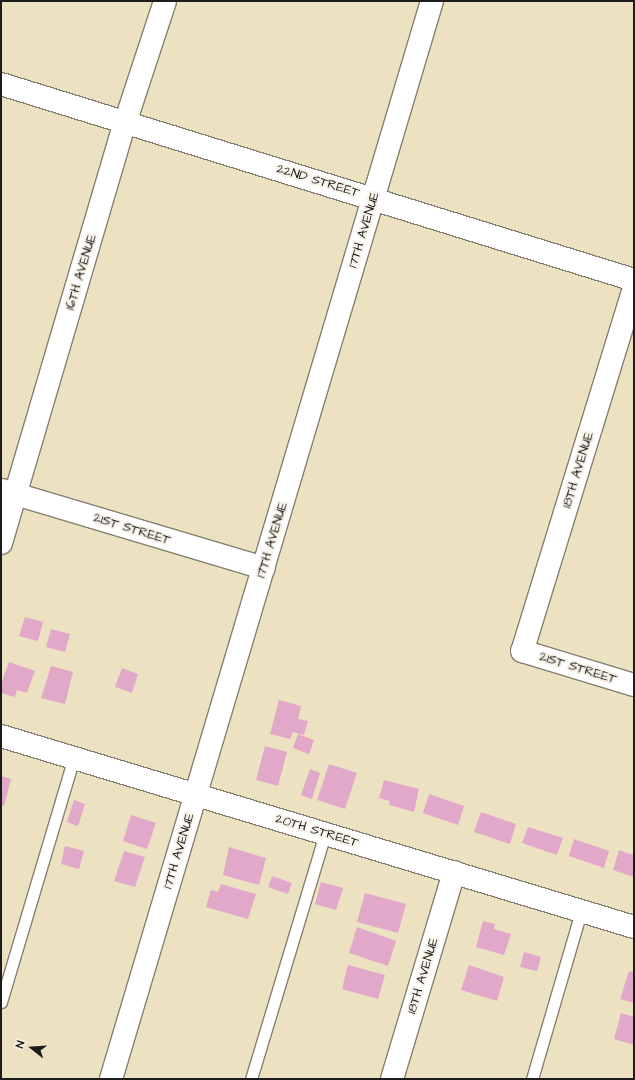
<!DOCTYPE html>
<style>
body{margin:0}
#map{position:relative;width:635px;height:1080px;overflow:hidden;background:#ece2c1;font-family:"Architects Daughter",sans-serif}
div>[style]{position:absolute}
.building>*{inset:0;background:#e1a8c9}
.roads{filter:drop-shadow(1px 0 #847f6e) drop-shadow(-1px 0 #847f6e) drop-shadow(0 1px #847f6e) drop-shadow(0 -1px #847f6e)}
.service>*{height:11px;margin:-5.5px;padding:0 5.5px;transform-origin:5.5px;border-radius:5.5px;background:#fff}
.minor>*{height:22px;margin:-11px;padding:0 11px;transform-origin:11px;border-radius:11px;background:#fff}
.tertiary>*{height:22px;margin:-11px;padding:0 11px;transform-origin:11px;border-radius:11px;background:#fff}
span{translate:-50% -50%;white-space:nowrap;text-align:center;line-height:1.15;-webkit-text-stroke:4px #f7f3e8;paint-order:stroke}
.street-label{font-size:13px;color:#1c1c1c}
.frame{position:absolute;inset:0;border:2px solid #1c1c1c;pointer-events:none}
.north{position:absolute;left:12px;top:1028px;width:40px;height:40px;-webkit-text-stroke:3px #f7f3e8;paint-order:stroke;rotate:287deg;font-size:11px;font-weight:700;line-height:16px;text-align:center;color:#1c1c1c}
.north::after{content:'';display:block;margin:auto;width:14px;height:18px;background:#1c1c1c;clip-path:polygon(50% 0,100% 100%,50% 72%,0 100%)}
</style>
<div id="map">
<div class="building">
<div style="clip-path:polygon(25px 617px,43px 622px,38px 641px,19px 636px)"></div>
<div style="clip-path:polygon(51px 629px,70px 634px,65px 652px,46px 647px)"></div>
<div style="clip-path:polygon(9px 662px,35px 671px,27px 693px,17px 690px,15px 697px,1px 693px,1px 684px)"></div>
<div style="clip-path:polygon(51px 666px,73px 672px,65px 704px,41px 698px)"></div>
<div style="clip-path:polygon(122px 668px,138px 674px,132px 693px,115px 687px)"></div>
<div style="clip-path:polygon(279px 700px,301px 706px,298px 719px,308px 721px,304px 735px,293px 732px,290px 739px,270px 734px)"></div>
<div style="clip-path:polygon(298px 734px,314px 740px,309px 754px,293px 748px)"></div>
<div style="clip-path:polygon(265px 746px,287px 752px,278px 786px,256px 780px)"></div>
<div style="clip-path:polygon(329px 764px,357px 773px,345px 809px,317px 800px)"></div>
<div style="clip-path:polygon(310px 769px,320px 773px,312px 799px,301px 795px)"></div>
<div style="clip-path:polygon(1px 776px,11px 779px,4px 806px,1px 805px)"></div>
<div style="clip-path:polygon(384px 780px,419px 789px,414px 812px,389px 805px,390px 801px,379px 798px)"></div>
<div style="clip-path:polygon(429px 794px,464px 806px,458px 825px,423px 813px)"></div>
<div style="clip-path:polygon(74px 800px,85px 804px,78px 826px,67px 822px)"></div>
<div style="clip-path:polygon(481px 812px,516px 824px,510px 844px,474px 832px)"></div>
<div style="clip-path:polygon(131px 815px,156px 823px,147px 849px,123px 841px)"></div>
<div style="clip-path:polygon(528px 827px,563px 838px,557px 855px,522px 843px)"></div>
<div style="clip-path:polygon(574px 839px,609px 851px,604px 868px,569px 856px)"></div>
<div style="clip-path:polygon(65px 846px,84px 851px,79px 869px,61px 864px)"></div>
<div style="clip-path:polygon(229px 847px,266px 858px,259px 885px,223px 875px)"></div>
<div style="clip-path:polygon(619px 850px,633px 855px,634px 851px,634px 877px,613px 870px)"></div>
<div style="clip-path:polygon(124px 851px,145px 857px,135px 887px,114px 881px)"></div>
<div style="clip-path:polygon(272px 876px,292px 883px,288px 894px,268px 887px)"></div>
<div style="clip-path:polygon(321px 882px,343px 888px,336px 910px,315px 904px)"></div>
<div style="clip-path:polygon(221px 884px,256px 894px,248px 919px,206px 907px,211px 890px,218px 892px)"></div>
<div style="clip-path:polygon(365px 893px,406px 904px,398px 933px,357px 922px)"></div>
<div style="clip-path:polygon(483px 921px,495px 924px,494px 929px,511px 934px,504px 955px,476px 947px)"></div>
<div style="clip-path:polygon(357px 927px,396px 941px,388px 966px,349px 953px)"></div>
<div style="clip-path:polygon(524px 952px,541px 957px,537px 971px,520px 967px)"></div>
<div style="clip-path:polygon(348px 965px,385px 975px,378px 999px,342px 989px)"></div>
<div style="clip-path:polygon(469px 965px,504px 977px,497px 1001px,461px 990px)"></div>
<div style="clip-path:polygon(629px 971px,634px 972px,634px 1003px,620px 999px)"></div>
<div style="clip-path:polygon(621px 1013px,634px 1017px,634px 1045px,614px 1039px)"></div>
</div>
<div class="roads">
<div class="service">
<div style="left:1px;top:1002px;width:256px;rotate:-73.4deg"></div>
<div style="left:251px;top:1079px;width:256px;rotate:-73.2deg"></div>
<div style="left:532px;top:1079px;width:175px;rotate:-73.7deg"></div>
</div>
<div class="minor">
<div style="left:1px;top:84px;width:663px;rotate:17.2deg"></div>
<div style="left:634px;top:288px;width:380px;rotate:107.1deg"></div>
<div style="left:522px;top:651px;width:117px;rotate:16.9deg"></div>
<div style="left:2px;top:490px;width:273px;rotate:16.6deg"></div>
<div style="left:1px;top:543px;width:438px;rotate:-73.6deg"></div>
<div style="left:125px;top:123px;width:128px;rotate:-71.8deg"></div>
<div style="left:111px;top:1079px;width:1125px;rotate:-73.42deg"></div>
<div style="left:392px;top:1079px;width:216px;rotate:-73.3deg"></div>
</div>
<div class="tertiary">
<div style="left:1px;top:736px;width:661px;rotate:16.79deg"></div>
</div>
</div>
<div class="street-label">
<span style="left:318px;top:181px;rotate:17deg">22ND STREET</span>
<span style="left:364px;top:230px;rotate:-73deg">17TH AVENUE</span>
<span style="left:81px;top:272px;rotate:-73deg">16TH AVENUE</span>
<span style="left:578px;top:470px;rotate:-73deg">18TH AVENUE</span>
<span style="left:132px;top:529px;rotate:17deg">21ST STREET</span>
<span style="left:272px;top:540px;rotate:-73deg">17TH AVENUE</span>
<span style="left:578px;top:668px;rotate:17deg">21ST STREET</span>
<span style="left:317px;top:831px;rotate:17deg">20TH STREET</span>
<span style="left:179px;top:851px;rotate:-73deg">17TH AVENUE</span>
<span style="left:423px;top:976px;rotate:-73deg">18TH AVENUE</span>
</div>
<div class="frame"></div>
<div class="north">N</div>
</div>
